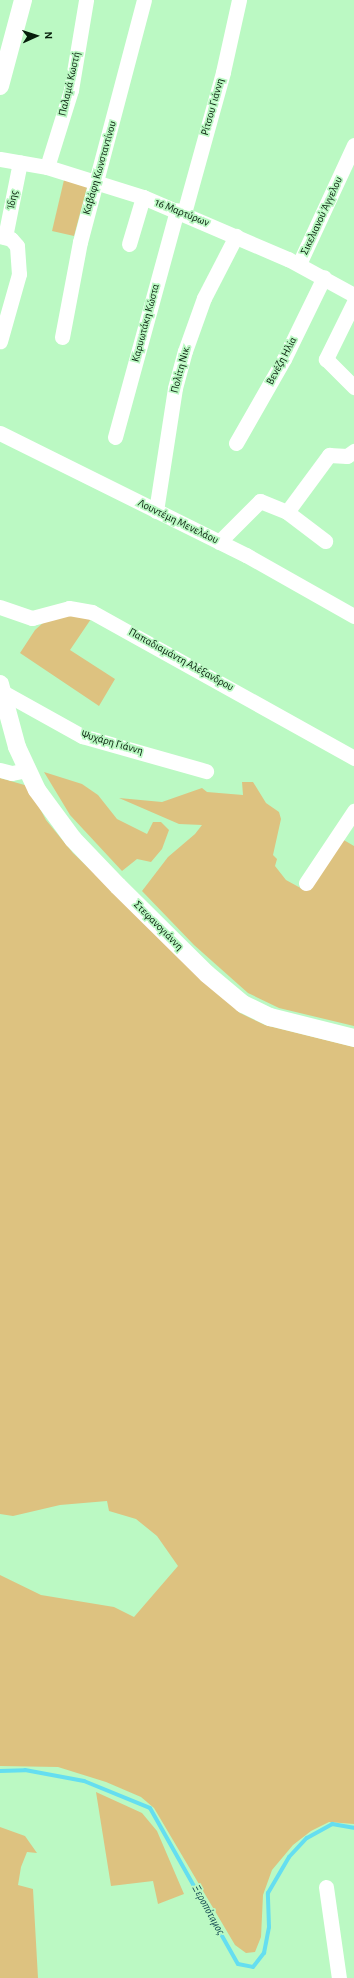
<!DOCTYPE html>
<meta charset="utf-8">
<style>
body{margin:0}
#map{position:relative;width:354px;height:1978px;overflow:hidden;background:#bbf9c3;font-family:"Alegreya Sans",sans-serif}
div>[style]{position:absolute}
.green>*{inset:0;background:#ddc280}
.stream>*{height:4px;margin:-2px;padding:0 2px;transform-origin:2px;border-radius:2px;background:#65def0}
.minor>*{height:15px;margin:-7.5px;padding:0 7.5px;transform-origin:7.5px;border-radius:7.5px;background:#fff}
.tertiary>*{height:18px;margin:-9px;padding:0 9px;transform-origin:9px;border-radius:9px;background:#fff}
span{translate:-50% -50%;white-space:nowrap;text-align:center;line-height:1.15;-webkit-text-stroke:3.5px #bbf9c3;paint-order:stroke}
.street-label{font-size:11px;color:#061e0b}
.water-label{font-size:12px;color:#134951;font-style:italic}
.north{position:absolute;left:16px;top:16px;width:40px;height:40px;-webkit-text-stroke:3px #bbf9c3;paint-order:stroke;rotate:87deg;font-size:11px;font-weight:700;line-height:16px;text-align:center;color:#061e0b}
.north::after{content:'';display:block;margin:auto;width:14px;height:18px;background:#061e0b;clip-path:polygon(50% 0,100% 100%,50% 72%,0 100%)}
</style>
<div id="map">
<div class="green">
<div style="clip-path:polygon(64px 180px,87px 187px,74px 236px,52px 231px)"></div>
<div style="clip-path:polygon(67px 613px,91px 619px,70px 650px,115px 679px,99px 706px,20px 653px,35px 630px,44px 622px)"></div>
<div style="clip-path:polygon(44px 772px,82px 784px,98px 795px,117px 819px,147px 834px,153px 822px,161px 822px,169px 830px,162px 849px,151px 862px,137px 859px,122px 871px,70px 815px)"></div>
<div style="clip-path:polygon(0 778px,28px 786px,46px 820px,73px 853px,240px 1013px,265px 1025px,354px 1047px,354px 1824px,329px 1822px,311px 1831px,293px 1845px,272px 1870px,263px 1895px,261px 1937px,255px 1952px,246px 1953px,235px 1945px,154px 1808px,141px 1797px,106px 1782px,58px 1767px,0 1766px,0 1575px,41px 1595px,114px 1607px,134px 1617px,178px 1566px,157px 1536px,136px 1519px,109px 1511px,107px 1501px,60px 1505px,13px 1516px,0 1514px)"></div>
<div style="clip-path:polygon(242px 782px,253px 782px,266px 803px,279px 812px,281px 819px,273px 855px,277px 859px,275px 866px,286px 880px,306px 891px,342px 839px,354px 846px,354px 1026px,279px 1008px,248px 993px,194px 945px,142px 891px,168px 857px,195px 834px,202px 825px,179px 824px,119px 798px,162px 802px,202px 788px,207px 792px,243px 795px)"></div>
<div style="clip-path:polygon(96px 1792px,142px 1813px,157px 1831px,184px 1894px,158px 1904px,153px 1881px,111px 1886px)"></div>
<div style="clip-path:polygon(0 1827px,25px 1836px,37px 1853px,27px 1852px,21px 1867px,18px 1885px,33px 1889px,38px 1978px,0 1978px)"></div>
</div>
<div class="stream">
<div style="left:0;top:1771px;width:25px;rotate:-2deg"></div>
<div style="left:25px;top:1770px;width:60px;rotate:10.6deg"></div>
<div style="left:84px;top:1781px;width:71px;rotate:22.2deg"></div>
<div style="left:150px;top:1808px;width:179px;rotate:60.6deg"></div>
<div style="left:238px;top:1964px;width:15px;rotate:11deg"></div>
<div style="left:253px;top:1967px;width:18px;rotate:-52deg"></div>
<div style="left:264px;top:1953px;width:26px;rotate:-79deg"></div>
<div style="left:269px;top:1927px;width:34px;rotate:-92deg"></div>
<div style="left:268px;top:1893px;width:42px;rotate:-59.7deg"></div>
<div style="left:289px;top:1857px;width:26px;rotate:-47deg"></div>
<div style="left:307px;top:1838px;width:29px;rotate:-29deg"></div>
<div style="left:332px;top:1824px;width:22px;rotate:10deg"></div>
</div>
<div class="minor">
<div style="left:0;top:159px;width:48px;rotate:9.7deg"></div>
<div style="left:47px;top:167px;width:101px;rotate:17.4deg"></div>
<div style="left:143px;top:197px;width:158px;rotate:23.2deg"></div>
<div style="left:288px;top:259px;width:75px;rotate:28.6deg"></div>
<div style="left:47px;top:167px;width:81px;rotate:-72.7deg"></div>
<div style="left:71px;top:90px;width:91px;rotate:-80.5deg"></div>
<div style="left:184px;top:213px;width:146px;rotate:-74.5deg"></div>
<div style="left:223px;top:72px;width:74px;rotate:-77.5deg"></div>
<div style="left:0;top:236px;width:11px;rotate:15deg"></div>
<div style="left:11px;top:239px;width:9px;rotate:49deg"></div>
<div style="left:17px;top:246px;width:28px;rotate:86deg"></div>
<div style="left:19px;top:274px;width:70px;rotate:105.8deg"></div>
<div style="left:5px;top:237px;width:76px;rotate:-78.7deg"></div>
<div style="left:129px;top:244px;width:49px;rotate:-73.4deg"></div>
<div style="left:299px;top:264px;width:131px;rotate:-65.2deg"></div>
<div style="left:354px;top:302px;width:64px;rotate:116.2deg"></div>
<div style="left:326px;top:359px;width:40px;rotate:45deg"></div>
<div style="left:62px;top:337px;width:97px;rotate:-79.3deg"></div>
<div style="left:80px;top:242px;width:250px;rotate:-75.2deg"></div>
<div style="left:0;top:433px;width:275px;rotate:26.4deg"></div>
<div style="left:246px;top:555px;width:124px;rotate:29.5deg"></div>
<div style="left:115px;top:437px;width:235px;rotate:-74.7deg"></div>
<div style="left:236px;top:443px;width:97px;rotate:-60.3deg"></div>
<div style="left:284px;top:359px;width:91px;rotate:-64deg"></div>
<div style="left:156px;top:511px;width:124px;rotate:-81.2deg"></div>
<div style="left:175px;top:388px;width:38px;rotate:-75deg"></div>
<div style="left:185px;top:351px;width:56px;rotate:-70.3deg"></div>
<div style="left:204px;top:298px;width:70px;rotate:-62.7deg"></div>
<div style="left:287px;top:512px;width:71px;rotate:-53.6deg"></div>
<div style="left:329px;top:455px;width:18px;rotate:3deg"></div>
<div style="left:347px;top:456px;width:9px;rotate:-36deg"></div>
<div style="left:219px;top:542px;width:58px;rotate:-45deg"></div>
<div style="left:260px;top:501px;width:29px;rotate:22deg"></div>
<div style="left:287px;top:512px;width:48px;rotate:37.3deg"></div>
<div style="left:0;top:607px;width:34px;rotate:19deg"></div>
<div style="left:32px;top:618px;width:38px;rotate:-15deg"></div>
<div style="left:69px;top:608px;width:23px;rotate:10deg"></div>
<div style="left:92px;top:612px;width:300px;rotate:29.1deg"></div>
<div style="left:1px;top:691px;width:93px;rotate:29.1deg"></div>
<div style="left:82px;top:736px;width:129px;rotate:15.8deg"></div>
<div style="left:0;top:770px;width:12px;rotate:14deg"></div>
<div style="left:12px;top:773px;width:14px;rotate:-12deg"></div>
<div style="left:306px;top:883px;width:87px;rotate:-56.3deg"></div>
<div style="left:326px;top:1887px;width:92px;rotate:81.9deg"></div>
</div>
<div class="tertiary">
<div style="left:0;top:86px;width:89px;rotate:-75deg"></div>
<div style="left:0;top:684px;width:65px;rotate:74.9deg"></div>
<div style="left:17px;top:747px;width:47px;rotate:65.1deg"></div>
<div style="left:37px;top:790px;width:61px;rotate:53.7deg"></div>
<div style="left:73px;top:839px;width:65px;rotate:46.2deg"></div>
<div style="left:118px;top:886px;width:125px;rotate:44.7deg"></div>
<div style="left:207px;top:974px;width:47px;rotate:39.8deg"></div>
<div style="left:243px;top:1004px;width:30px;rotate:26deg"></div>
<div style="left:270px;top:1017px;width:87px;rotate:14deg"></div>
</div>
<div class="street-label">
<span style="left:70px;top:84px;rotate:-77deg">Παλαμά Κωστή</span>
<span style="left:213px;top:107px;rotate:-74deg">Ρίτσου Γιάννη</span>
<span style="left:100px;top:168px;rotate:-74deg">Καβάφη Κωνσταντίνου</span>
<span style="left:13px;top:200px;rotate:-79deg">Ίδης</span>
<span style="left:182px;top:213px;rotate:22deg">16 Μαρτύρων</span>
<span style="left:322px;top:216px;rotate:-65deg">Σικελιανού Άγγελου</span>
<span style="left:146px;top:323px;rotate:-75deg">Καρυωτάκη Κώστα</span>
<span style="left:282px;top:361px;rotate:-62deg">Βενέζη Ηλία</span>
<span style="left:181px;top:369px;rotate:-75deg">Πολίτη Νικ.</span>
<span style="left:178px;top:522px;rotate:26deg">Λουντέμη Μενελάου</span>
<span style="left:181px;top:660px;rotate:29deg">Παπαδιαμάντη Αλέξανδρου</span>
<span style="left:112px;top:743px;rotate:16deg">Ψυχάρη Γιάννη</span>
<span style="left:158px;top:926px;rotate:45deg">Στεφανογιάννη</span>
</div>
<div class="water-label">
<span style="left:208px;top:1910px;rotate:61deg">Ξεροπόταμος</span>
</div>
<div class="north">N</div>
</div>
